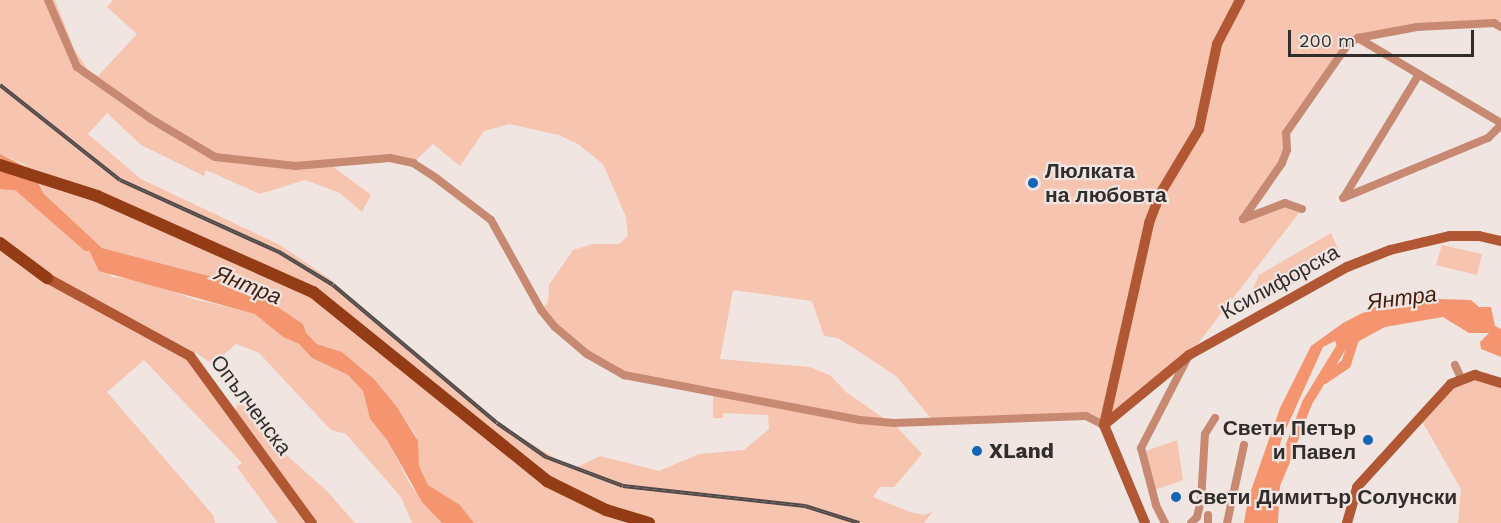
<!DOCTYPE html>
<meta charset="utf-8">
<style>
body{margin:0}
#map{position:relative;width:1501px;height:523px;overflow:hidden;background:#f0e5e1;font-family:"Work Sans",sans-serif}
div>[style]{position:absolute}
.green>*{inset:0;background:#f7c4b0}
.water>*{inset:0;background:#f5956f}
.river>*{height:10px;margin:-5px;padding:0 5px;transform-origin:5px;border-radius:5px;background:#f5956f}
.street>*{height:8px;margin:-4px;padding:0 4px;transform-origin:4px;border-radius:4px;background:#c78971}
.secondary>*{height:10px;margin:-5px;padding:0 5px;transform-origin:5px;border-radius:5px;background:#b15733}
.primary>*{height:12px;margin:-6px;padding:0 6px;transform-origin:6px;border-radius:6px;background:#933c15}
.rail>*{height:4px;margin-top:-2px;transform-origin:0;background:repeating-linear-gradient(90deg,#f0e5e1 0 4.5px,#4f4a48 0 9px);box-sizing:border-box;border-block:2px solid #4f4a48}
.dots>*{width:16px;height:16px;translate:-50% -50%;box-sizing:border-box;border:3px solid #f0e5e1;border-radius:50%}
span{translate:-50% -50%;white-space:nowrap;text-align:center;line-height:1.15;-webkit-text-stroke:4.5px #f0e5e1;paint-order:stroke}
.poi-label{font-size:21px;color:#312d2b;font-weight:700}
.left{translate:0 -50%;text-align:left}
.right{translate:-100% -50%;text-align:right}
.street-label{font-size:21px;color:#312d2b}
.water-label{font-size:22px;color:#421d0e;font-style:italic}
.scale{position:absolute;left:1288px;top:30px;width:186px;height:27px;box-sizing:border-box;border:3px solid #312d2b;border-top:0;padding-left:8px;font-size:18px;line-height:21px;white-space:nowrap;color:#312d2b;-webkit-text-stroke:4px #f0e5e1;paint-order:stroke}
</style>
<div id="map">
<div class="green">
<div style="clip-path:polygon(evenodd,0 0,55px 0,75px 51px,89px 71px,98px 76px,137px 34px,107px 7px,113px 0,1501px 0,1501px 21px,1417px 27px,1348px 44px,1286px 133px,1287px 150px,1243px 215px,1271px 205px,1302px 209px,1189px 355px,1104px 425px,1095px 418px,934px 422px,896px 376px,838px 338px,824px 336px,812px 301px,733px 290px,720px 359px,809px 367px,830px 375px,846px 392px,898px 428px,922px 454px,894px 487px,880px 487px,873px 497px,910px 512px,924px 515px,932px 512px,924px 523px,474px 523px,460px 505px,428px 485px,419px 466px,416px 436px,397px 407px,374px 379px,342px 352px,317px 344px,305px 333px,303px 324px,247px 286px,102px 248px,44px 194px,39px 180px,24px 164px,0 154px,0 0,107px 113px,141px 145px,204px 176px,206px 170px,260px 194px,305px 180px,340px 193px,362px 212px,371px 195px,328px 163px,390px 158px,413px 163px,433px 144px,460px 166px,484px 131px,509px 124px,559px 135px,578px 144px,603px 164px,626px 217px,628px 236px,619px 244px,593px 244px,573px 250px,549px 285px,548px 302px,541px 310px,587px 354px,642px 380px,686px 388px,713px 387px,713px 418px,723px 418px,723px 413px,768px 415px,769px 429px,744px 450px,699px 454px,659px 471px,600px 456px,573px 469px,497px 423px,330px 279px,280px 245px,141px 179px,88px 134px,107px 113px)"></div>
<div style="clip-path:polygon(9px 188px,35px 199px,59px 224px,74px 232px,80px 246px,89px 250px,112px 277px,145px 281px,193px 299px,255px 313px,283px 337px,299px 344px,312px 358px,348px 375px,363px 391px,370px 419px,387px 440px,411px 486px,442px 523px,412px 523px,401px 497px,346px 434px,331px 430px,259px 353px,236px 344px,213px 364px,196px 353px,187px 354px,235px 413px,239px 400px,282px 451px,328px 492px,355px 523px,278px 523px,237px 467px,242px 463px,144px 360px,107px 392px,213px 515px,215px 523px,0 523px,0 189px)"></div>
<div style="clip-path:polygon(1331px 233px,1341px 256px,1249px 309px,1246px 304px,1259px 275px)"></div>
<div style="clip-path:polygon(1442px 245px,1482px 254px,1477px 275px,1436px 265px)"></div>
<div style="clip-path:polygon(1461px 378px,1501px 383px,1501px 523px,1458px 523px,1461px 489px,1420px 418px)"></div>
<div style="clip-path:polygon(1177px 440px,1183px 480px,1155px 490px,1146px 451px)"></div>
</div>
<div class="water">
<div style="clip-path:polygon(0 154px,32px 170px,44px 194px,102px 248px,247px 286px,303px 324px,306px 333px,317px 344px,342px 352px,374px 379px,397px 407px,418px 441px,419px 466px,428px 485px,460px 505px,474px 523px,442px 523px,422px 502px,387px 440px,370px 419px,363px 391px,348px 375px,312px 358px,299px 344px,283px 337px,255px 314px,99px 271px,89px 250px,80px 246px,74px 232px,59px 224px,35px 199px,21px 191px,0 189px)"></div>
<div style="clip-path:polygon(1429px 291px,1440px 299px,1471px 300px,1479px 307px,1491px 307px,1495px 326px,1501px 329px,1501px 357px,1481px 349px,1480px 342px,1489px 333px,1469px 333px,1443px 317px,1385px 327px,1339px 352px,1335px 341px,1323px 347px,1281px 440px,1277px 463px,1281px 464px,1287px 449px,1290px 462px,1280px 486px,1278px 523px,1244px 523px,1248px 499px,1280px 408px,1311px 346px,1343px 323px,1372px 308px)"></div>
</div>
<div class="river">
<div style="left:17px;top:185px;width:93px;rotate:41.1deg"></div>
<div style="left:1324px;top:379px;width:27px;rotate:-34deg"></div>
<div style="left:1346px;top:364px;width:32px;rotate:-72deg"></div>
<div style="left:1284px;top:463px;width:64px;rotate:-69deg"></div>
<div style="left:1307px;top:403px;width:73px;rotate:-58.5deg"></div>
</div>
<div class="street">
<div style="left:48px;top:0;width:73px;rotate:66.6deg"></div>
<div style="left:77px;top:67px;width:90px;rotate:35.1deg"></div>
<div style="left:151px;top:119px;width:74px;rotate:30.7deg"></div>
<div style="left:215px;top:157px;width:81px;rotate:6.4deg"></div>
<div style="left:295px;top:166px;width:95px;rotate:-4.8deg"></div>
<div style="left:390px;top:158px;width:24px;rotate:12deg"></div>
<div style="left:413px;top:163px;width:27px;rotate:33deg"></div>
<div style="left:436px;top:178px;width:69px;rotate:37.4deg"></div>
<div style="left:491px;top:220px;width:103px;rotate:60.9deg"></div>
<div style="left:541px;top:310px;width:22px;rotate:51deg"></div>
<div style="left:555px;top:327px;width:42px;rotate:40.2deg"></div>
<div style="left:587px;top:354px;width:43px;rotate:29.6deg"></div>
<div style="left:624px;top:375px;width:240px;rotate:10.8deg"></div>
<div style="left:860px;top:420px;width:34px;rotate:5deg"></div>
<div style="left:894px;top:423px;width:192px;rotate:-2.1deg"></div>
<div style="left:1086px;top:416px;width:20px;rotate:27deg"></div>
<div style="left:1358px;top:38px;width:166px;rotate:30.7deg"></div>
<div style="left:1344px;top:197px;width:144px;rotate:-58.6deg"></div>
<div style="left:1343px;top:198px;width:157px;rotate:-22.5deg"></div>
<div style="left:1488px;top:138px;width:18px;rotate:-45deg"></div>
<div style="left:1302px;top:209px;width:18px;rotate:-161deg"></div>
<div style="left:1285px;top:203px;width:45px;rotate:159.1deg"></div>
<div style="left:1243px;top:219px;width:68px;rotate:-55.1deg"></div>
<div style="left:1282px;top:163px;width:14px;rotate:-69deg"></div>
<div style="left:1287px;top:150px;width:17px;rotate:-93deg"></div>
<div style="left:1286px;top:133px;width:108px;rotate:-55.1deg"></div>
<div style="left:1348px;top:44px;width:12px;rotate:-31deg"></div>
<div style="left:1358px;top:38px;width:60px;rotate:-10.6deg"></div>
<div style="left:1417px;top:27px;width:77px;rotate:-3deg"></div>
<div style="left:1494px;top:23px;width:8px;rotate:30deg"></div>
<div style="left:1455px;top:365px;width:14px;rotate:65deg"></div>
<div style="left:1165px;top:523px;width:20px;rotate:-117deg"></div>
<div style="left:1156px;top:505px;width:59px;rotate:-104.7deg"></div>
<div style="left:1141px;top:448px;width:100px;rotate:-62.7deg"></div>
<div style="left:1191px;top:523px;width:8px;rotate:-45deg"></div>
<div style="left:1197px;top:517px;width:16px;rotate:-76deg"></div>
<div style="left:1201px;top:501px;width:67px;rotate:-86.6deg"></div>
<div style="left:1205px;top:434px;width:19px;rotate:-58deg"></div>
<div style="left:1208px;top:523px;width:8px;rotate:-90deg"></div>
<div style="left:1227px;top:523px;width:80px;rotate:-77.7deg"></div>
</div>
<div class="secondary">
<div style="left:47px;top:278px;width:163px;rotate:28.6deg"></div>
<div style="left:190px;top:356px;width:207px;rotate:53.9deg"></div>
<div style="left:1104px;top:425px;width:110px;rotate:-39.5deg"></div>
<div style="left:1189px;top:355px;width:181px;rotate:-29.1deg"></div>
<div style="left:1347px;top:267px;width:46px;rotate:-21.6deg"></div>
<div style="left:1390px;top:250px;width:62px;rotate:-13.1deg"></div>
<div style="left:1450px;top:236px;width:29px"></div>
<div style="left:1479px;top:236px;width:23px;rotate:13deg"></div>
<div style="left:1145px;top:523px;width:106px;rotate:-112.7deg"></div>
<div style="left:1104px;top:425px;width:207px;rotate:-77.4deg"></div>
<div style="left:1149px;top:223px;width:31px;rotate:-69deg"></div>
<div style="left:1160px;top:194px;width:76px;rotate:-59deg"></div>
<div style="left:1199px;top:129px;width:87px;rotate:-78deg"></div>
<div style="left:1217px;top:44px;width:50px;rotate:-62.4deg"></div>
<div style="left:1347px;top:523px;width:37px;rotate:-74deg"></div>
<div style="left:1357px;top:487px;width:139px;rotate:-47.6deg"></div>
<div style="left:1451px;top:384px;width:26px;rotate:-21deg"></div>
<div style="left:1475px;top:375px;width:27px;rotate:17deg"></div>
</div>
<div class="primary">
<div style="left:0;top:165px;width:102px;rotate:17.7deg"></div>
<div style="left:97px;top:196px;width:236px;rotate:24deg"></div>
<div style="left:313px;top:292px;width:301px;rotate:38.9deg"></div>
<div style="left:547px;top:481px;width:66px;rotate:26.2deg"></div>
<div style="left:606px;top:510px;width:45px;rotate:16.8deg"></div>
<div style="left:0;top:243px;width:59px;rotate:36.7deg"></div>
</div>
<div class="rail">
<div style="left:0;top:85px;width:153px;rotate:38.4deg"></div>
<div style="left:120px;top:180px;width:175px;rotate:24.4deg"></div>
<div style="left:279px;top:252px;width:63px;rotate:31.4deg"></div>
<div style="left:333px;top:285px;width:214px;rotate:40.1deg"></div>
<div style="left:497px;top:423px;width:60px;rotate:34.8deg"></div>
<div style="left:546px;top:457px;width:82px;rotate:20.6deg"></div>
<div style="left:623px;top:486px;width:183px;rotate:6.3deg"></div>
<div style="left:805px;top:506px;width:57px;rotate:17.5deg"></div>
</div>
<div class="dots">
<div style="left:1033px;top:183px;background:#1167b5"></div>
<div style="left:1368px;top:440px;background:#1167b5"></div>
<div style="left:977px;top:451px;background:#1167b5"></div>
<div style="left:1176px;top:497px;background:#1167b5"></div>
</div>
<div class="poi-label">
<span class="left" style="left:1045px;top:183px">Люлката<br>на любовта</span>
<span class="right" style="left:1356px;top:440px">Свети Петър<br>и Павел</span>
<span class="left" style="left:989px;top:451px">XLand</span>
<span class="left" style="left:1188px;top:497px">Свети Димитър Солунски</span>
</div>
<div class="street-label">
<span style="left:1280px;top:282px;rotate:-29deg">Ксилифорска</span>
<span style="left:251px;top:405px;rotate:53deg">Опълченска</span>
</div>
<div class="water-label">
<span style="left:248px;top:285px;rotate:22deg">Янтра</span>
<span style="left:1402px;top:298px;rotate:-7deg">Янтра</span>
</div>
<div class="scale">200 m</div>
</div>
